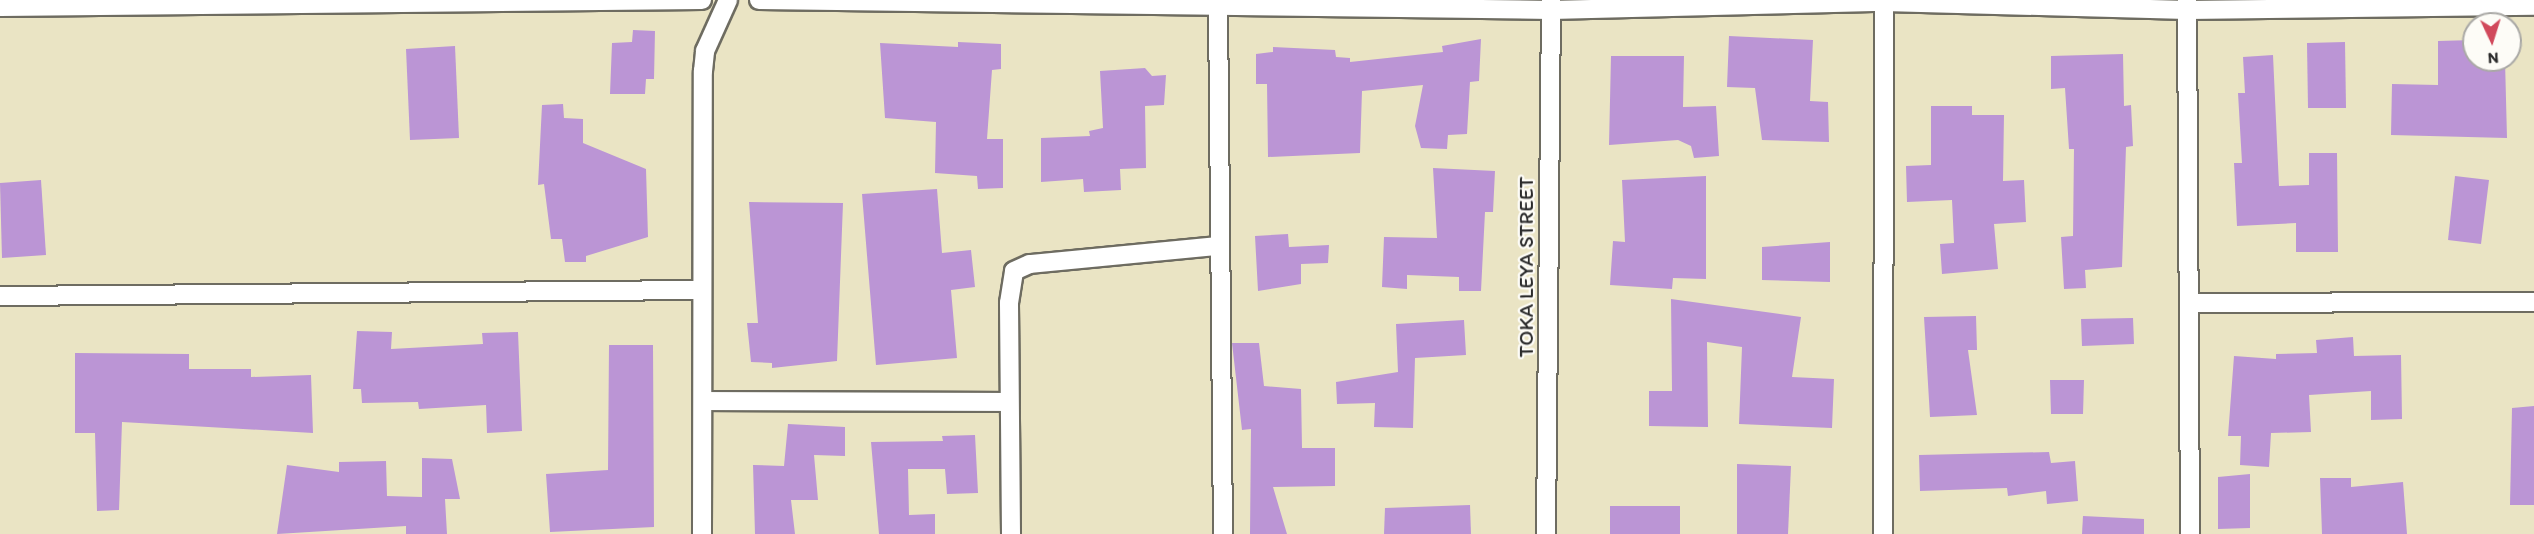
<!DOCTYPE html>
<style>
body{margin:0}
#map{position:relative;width:2534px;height:534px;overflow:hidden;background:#eae4c4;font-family:Itim,sans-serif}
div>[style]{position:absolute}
.building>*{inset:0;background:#bb95d5}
.roads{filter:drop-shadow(2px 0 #6e6c61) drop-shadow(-2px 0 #6e6c61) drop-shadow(0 2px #6e6c61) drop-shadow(0 -2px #6e6c61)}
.street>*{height:18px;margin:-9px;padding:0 9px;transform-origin:9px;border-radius:9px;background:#fff}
span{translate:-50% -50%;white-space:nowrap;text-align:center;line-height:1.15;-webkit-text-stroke:4.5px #fdfcf7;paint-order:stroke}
.street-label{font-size:21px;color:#2b2b2b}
.north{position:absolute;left:2462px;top:12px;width:60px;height:60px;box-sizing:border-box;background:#fdfcf7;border:2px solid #a9a8a5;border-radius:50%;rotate:176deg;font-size:16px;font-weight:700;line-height:24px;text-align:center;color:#2b2b2b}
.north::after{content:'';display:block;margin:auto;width:21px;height:27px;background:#d1495b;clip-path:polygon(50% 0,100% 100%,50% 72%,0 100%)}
</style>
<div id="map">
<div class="building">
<div style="clip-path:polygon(633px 30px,655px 31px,654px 79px,646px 79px,645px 94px,610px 94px,612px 43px,632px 42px)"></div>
<div style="clip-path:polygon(1729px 36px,1813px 40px,1810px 101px,1828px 102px,1829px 142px,1762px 140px,1755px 88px,1727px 87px)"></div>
<div style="clip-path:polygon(1481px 39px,1479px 81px,1470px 82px,1467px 134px,1448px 135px,1447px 149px,1421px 148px,1415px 126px,1423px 85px,1362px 91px,1360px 153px,1268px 157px,1267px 84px,1256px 84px,1256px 54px,1273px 52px,1273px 47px,1335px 50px,1336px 57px,1350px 58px,1350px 62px,1443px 52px,1442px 46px)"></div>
<div style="clip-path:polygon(2474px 40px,2474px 60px,2505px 60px,2507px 138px,2391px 135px,2392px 84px,2438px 85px,2438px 41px)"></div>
<div style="clip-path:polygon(958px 42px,1001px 44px,1001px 69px,992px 70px,987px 139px,1003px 139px,1003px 188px,978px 189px,977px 176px,935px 173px,936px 122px,885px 118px,880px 43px,958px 47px)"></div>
<div style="clip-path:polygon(2345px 42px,2346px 108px,2308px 108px,2307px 43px)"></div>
<div style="clip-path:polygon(455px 46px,459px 138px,410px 140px,406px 49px)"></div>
<div style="clip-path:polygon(2123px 54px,2124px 106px,2131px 105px,2133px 146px,2126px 147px,2122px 267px,2085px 270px,2086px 288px,2064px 289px,2061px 237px,2073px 236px,2074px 149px,2069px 149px,2065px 88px,2051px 89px,2051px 56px)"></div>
<div style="clip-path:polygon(2273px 55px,2279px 186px,2309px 185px,2309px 153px,2337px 153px,2338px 252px,2296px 252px,2296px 223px,2237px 226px,2234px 163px,2242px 163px,2238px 93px,2245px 93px,2243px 57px)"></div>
<div style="clip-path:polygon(1611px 56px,1684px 56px,1683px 107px,1716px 106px,1719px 156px,1694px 158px,1691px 146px,1678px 140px,1609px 145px)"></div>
<div style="clip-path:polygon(1145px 68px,1152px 76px,1166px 75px,1164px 105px,1145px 106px,1146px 168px,1120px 169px,1121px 190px,1084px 192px,1083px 179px,1041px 182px,1041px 138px,1090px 136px,1089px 131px,1103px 128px,1100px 71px)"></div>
<div style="clip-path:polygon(563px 104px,564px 118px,583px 119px,583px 143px,646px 169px,648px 237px,586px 256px,586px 262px,565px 262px,562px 239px,551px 239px,544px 184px,538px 185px,542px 105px)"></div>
<div style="clip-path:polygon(1931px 106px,1972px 106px,1972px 115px,2004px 115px,2003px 181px,2024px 180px,2026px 222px,1994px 224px,1998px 269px,1942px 274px,1940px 244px,1954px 243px,1952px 200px,1907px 202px,1906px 166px,1931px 165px)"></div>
<div style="clip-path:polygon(1433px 168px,1495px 171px,1493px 212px,1485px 212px,1481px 291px,1459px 291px,1459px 277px,1407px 275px,1407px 289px,1382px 287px,1384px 237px,1437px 238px)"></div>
<div style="clip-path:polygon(1706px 176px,1706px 279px,1673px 278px,1672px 289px,1610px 285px,1613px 241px,1625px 242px,1622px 180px)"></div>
<div style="clip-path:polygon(2455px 176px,2489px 180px,2481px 244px,2448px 240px)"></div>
<div style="clip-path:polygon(41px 180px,46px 255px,2px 258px,0 183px)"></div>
<div style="clip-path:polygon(937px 189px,942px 253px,971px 250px,975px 287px,951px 290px,957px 358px,876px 365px,862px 194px)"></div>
<div style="clip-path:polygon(749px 202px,843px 203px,837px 361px,772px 368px,772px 363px,751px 362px,747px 323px,758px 323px)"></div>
<div style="clip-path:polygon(1288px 234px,1289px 247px,1329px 245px,1328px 263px,1301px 264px,1301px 284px,1258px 291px,1255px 236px)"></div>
<div style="clip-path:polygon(1830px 242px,1830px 282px,1762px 280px,1762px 247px)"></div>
<div style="clip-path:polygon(1671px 299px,1801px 317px,1792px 377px,1834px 379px,1832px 428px,1739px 424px,1742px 347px,1707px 342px,1708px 427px,1649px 426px,1649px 391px,1672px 391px)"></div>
<div style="clip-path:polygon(1976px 316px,1977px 350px,1968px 350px,1977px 415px,1930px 417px,1924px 317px)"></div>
<div style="clip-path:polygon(2133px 318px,2134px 344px,2082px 346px,2081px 319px)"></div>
<div style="clip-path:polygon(1464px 320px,1466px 355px,1415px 358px,1413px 428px,1374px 427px,1375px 403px,1337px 404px,1336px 382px,1398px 372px,1396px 324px)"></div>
<div style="clip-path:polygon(357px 331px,392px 332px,391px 349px,483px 344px,482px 333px,518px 332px,522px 431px,487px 433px,486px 405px,419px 409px,418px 402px,362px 403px,361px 389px,353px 389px)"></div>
<div style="clip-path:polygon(2353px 337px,2354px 356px,2401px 355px,2402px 419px,2371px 420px,2371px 391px,2309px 395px,2311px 432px,2271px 433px,2269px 467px,2240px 465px,2241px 436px,2228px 436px,2234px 356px,2276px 359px,2276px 354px,2317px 353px,2316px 340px)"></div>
<div style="clip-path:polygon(1232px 343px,1259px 343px,1264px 386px,1301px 389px,1302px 448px,1335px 448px,1335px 486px,1273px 487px,1287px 534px,1250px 534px,1251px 429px,1242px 430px)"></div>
<div style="clip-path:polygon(609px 345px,653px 345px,654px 527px,550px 532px,546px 474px,608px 470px)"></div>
<div style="clip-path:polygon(75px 353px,189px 354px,189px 369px,251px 369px,251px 377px,311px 375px,313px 433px,122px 422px,119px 510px,97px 511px,95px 433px,75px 433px)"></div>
<div style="clip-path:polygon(2050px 380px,2084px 380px,2083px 414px,2051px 414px)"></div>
<div style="clip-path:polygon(2534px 406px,2534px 505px,2510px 505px,2512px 408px)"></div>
<div style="clip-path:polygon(788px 424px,845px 427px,845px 456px,814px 455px,818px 500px,791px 500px,795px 534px,755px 534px,753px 465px,784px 466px)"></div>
<div style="clip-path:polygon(975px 435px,978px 493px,947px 494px,945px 469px,908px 469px,909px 515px,935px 514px,935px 534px,879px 534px,871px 442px,943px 441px,942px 436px)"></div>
<div style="clip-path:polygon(2049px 452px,2051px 463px,2075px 461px,2078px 501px,2047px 504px,2046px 491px,2008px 496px,2007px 488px,1920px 491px,1919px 455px)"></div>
<div style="clip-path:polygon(422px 458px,452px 459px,460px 499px,445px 499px,447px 534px,406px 534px,406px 526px,277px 534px,287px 465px,339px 472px,339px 462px,386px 461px,387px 496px,422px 497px)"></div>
<div style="clip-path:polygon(1737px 464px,1791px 466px,1788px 534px,1737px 534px)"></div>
<div style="clip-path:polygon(2250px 474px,2250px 528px,2218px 529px,2218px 477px)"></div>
<div style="clip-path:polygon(2320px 478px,2351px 478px,2351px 487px,2403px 482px,2407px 534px,2322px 534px)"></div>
<div style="clip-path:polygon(1470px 505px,1471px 534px,1384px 534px,1385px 508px)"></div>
<div style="clip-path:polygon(1610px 506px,1680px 506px,1680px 534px,1610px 534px)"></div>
<div style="clip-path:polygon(2083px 516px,2144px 519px,2144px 534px,2082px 534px)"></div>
</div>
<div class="roads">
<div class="street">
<div style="left:759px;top:0;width:792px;rotate:0.72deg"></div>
<div style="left:1551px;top:10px;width:333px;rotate:-1.4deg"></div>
<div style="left:1884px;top:2px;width:303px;rotate:1.5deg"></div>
<div style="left:2187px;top:10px;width:347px;rotate:-0.7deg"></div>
<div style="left:2187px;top:0;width:534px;rotate:89.68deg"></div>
<div style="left:1218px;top:5px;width:529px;rotate:89.46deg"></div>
<div style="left:0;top:7px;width:702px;rotate:-0.57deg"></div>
<div style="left:0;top:296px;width:701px;rotate:-0.49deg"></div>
<div style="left:2189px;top:303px;width:345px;rotate:-0.2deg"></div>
<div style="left:703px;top:401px;width:306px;rotate:0.2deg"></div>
<div style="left:702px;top:534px;width:463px;rotate:-89.9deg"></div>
<div style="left:703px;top:71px;width:20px;rotate:-84deg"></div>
<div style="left:705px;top:51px;width:56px;rotate:-65.7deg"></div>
<div style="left:1011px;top:534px;width:231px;rotate:-90.5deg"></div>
<div style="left:1009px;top:303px;width:32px;rotate:-81deg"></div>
<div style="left:1014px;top:271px;width:17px;rotate:-24deg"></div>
<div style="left:1030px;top:264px;width:188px;rotate:-5.5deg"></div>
<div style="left:1546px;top:534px;width:534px;rotate:-89.46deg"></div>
<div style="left:1883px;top:534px;width:534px;rotate:-89.89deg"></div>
</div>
</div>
<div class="street-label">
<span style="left:1526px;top:267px;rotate:-90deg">TOKA LEYA STREET</span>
</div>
<div class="north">N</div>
</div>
